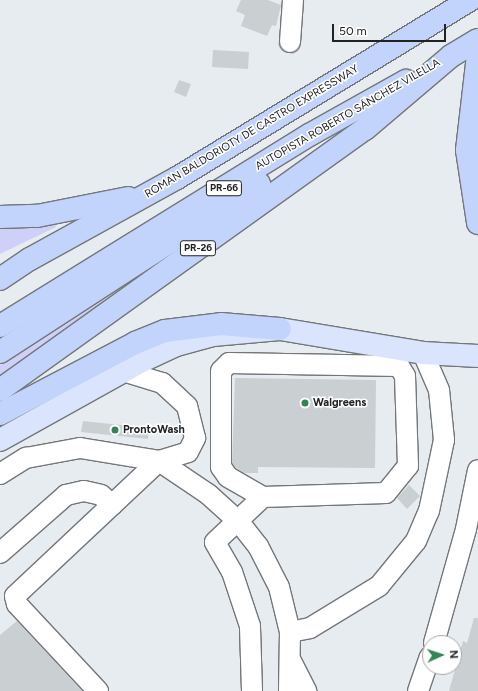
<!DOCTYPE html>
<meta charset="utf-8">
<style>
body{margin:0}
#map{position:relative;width:478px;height:691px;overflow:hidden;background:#e7ecf0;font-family:Figtree,sans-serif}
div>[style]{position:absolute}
.green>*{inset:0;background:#ced0f8}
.building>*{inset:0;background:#cacfd2}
.roads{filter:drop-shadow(1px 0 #73767a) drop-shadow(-1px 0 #73767a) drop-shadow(0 1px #73767a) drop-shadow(0 -1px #73767a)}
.minor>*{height:20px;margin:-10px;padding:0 10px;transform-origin:10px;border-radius:10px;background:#fff}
.major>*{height:22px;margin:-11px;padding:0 11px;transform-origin:11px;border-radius:11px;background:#dae5fd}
.highway>*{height:22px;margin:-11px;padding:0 11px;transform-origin:11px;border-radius:11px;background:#c2d4fb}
.dots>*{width:11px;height:11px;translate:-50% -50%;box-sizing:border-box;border:2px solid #fff;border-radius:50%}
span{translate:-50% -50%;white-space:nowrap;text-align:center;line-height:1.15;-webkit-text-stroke:3px #fff;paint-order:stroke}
.shield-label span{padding:1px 3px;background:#fff;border:1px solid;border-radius:3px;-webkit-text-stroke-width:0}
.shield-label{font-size:10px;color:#202223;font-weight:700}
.street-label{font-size:11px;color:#202223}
.poi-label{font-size:11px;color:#202223;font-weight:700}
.left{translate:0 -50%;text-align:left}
.north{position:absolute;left:422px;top:635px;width:40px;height:40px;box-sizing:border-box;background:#fff;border:1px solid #a6a7a7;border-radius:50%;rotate:87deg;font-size:11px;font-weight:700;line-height:16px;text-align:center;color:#202223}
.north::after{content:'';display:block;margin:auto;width:14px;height:18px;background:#328558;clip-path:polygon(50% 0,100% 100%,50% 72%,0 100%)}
.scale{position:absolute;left:332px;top:24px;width:114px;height:18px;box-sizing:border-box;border:2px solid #202223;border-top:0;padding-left:5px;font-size:12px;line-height:14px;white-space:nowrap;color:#202223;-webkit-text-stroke:3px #fff;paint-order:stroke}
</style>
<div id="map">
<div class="green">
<div style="clip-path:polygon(0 223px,55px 223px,56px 227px,0 254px)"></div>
<div style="clip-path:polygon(118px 291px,119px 292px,0 383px,0 365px)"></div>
</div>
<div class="building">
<div style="clip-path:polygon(241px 0,268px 0,281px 5px,276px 26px,272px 25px,267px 36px,241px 26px,245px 15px,236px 11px)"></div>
<div style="clip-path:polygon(213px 50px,249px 52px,248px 69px,212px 67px)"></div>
<div style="clip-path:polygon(179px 80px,191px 84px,186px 97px,174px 92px)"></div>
<div style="clip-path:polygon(235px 378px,376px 380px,375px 468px,258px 467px,258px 473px,244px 473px,236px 468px,232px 463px)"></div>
<div style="clip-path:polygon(83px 421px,149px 428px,148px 439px,81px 432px)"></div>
<div style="clip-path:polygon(409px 485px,420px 496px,407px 509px,397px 498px)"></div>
<div style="clip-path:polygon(474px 618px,478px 618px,478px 691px,449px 691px,463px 641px,467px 643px)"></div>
<div style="clip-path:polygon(17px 621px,82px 691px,0 691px,0 635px)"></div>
</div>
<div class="roads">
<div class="minor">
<div style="left:290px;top:42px;width:42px;rotate:-85.9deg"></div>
<div style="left:0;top:474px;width:31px;rotate:-32deg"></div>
<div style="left:26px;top:458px;width:55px;rotate:-10.5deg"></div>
<div style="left:80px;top:448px;width:80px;rotate:9.3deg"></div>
<div style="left:159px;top:461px;width:59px;rotate:34deg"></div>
<div style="left:208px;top:494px;width:42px;rotate:42.1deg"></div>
<div style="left:239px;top:522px;width:31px;rotate:52deg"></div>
<div style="left:258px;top:546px;width:46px;rotate:62.9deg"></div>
<div style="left:279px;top:587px;width:46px;rotate:76.3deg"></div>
<div style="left:290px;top:632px;width:59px;rotate:91deg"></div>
<div style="left:0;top:553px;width:88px;rotate:-41.3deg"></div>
<div style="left:66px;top:495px;width:18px;rotate:-13deg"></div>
<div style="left:84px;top:491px;width:17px;rotate:13deg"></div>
<div style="left:101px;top:495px;width:15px;rotate:42deg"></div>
<div style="left:290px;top:632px;width:20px;rotate:-11deg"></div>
<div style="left:310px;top:628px;width:81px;rotate:-31.3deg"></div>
<div style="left:379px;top:586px;width:58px;rotate:-50.6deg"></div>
<div style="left:416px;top:541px;width:33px;rotate:-67deg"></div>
<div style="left:429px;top:511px;width:73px;rotate:-78.1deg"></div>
<div style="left:444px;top:440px;width:50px;rotate:-95.7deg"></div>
<div style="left:439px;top:390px;width:40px;rotate:-113.4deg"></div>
<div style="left:434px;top:643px;width:118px;rotate:-74.3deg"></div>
<div style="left:466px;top:529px;width:60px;rotate:-78.5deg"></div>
<div style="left:291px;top:661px;width:34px;rotate:63deg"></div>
<div style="left:98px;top:691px;width:119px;rotate:-133deg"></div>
<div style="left:17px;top:604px;width:8px;rotate:-104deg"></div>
<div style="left:15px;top:596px;width:197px;rotate:-43.2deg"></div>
<div style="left:159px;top:461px;width:30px;rotate:-17deg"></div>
<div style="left:188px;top:452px;width:16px;rotate:-63deg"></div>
<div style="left:195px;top:438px;width:33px;rotate:-104deg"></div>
<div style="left:187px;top:406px;width:34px;rotate:-137deg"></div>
<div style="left:162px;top:383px;width:41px;rotate:-162.9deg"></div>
<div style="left:252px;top:691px;width:65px;rotate:-91.8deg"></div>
<div style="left:250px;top:626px;width:57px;rotate:-108.4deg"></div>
<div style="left:232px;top:572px;width:34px;rotate:-120deg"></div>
<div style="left:215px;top:542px;width:66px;rotate:-43.2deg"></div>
<div style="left:263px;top:497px;width:123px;rotate:-1.9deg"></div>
<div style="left:386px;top:493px;width:35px;rotate:-51deg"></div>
<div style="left:408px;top:466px;width:90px;rotate:-91.9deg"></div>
<div style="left:405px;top:376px;width:12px;rotate:-121deg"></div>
<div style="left:399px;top:366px;width:170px;rotate:-179deg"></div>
<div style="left:229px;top:363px;width:11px;rotate:135deg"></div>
<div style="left:221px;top:371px;width:96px;rotate:90deg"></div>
<div style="left:221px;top:467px;width:12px;rotate:55deg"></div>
<div style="left:228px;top:477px;width:40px;rotate:29.7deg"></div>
<div style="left:418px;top:691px;width:36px;rotate:-71deg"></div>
</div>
<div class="major">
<div style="left:0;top:440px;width:165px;rotate:-29.1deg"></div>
<div style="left:144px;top:360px;width:35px;rotate:-25deg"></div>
<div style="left:176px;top:345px;width:38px;rotate:-15deg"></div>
<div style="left:213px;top:335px;width:67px;rotate:-5.1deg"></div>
<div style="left:280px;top:329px;width:145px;rotate:9.5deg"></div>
<div style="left:423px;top:353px;width:55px;rotate:3.1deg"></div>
</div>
<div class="highway">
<div style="left:478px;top:55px;width:96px;rotate:96.6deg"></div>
<div style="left:467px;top:150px;width:74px;rotate:81.4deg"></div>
<div style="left:0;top:217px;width:37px;rotate:-2deg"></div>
<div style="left:37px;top:216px;width:93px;rotate:-11.2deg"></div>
<div style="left:0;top:279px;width:36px;rotate:-34deg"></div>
<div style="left:30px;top:259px;width:168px;rotate:-28.9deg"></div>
<div style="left:177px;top:178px;width:343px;rotate:-31.3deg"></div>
<div style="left:0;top:326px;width:365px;rotate:-31.7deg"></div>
<div style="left:311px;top:134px;width:109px;rotate:-29.2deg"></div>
<div style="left:0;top:352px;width:309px;rotate:-33deg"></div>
<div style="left:0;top:390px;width:449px;rotate:-35.6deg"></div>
<div style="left:365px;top:129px;width:113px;rotate:-40.3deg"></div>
<div style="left:451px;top:56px;width:31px;rotate:-31deg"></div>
<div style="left:0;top:414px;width:153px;rotate:-27.7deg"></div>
<div style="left:135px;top:343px;width:32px;rotate:-22deg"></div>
<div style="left:165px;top:331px;width:56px;rotate:-7.1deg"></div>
<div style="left:221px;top:324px;width:59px;rotate:4.8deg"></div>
</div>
</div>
<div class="dots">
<div style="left:305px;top:403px;background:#328558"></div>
<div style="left:115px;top:430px;background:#328558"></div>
</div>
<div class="shield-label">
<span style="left:224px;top:188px">PR-66</span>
<span style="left:198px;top:248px">PR-26</span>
</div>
<div class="street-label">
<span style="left:348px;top:115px;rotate:-30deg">AUTOPISTA ROBERTO SÁNCHEZ VILELLA</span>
<span style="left:252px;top:132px;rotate:-31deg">ROMAN BALDORIOTY DE CASTRO EXPRESSWAY</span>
</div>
<div class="poi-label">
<span class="left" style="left:313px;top:403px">Walgreens</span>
<span class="left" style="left:123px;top:430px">ProntoWash</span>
</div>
<div class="north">N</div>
<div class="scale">50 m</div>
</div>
